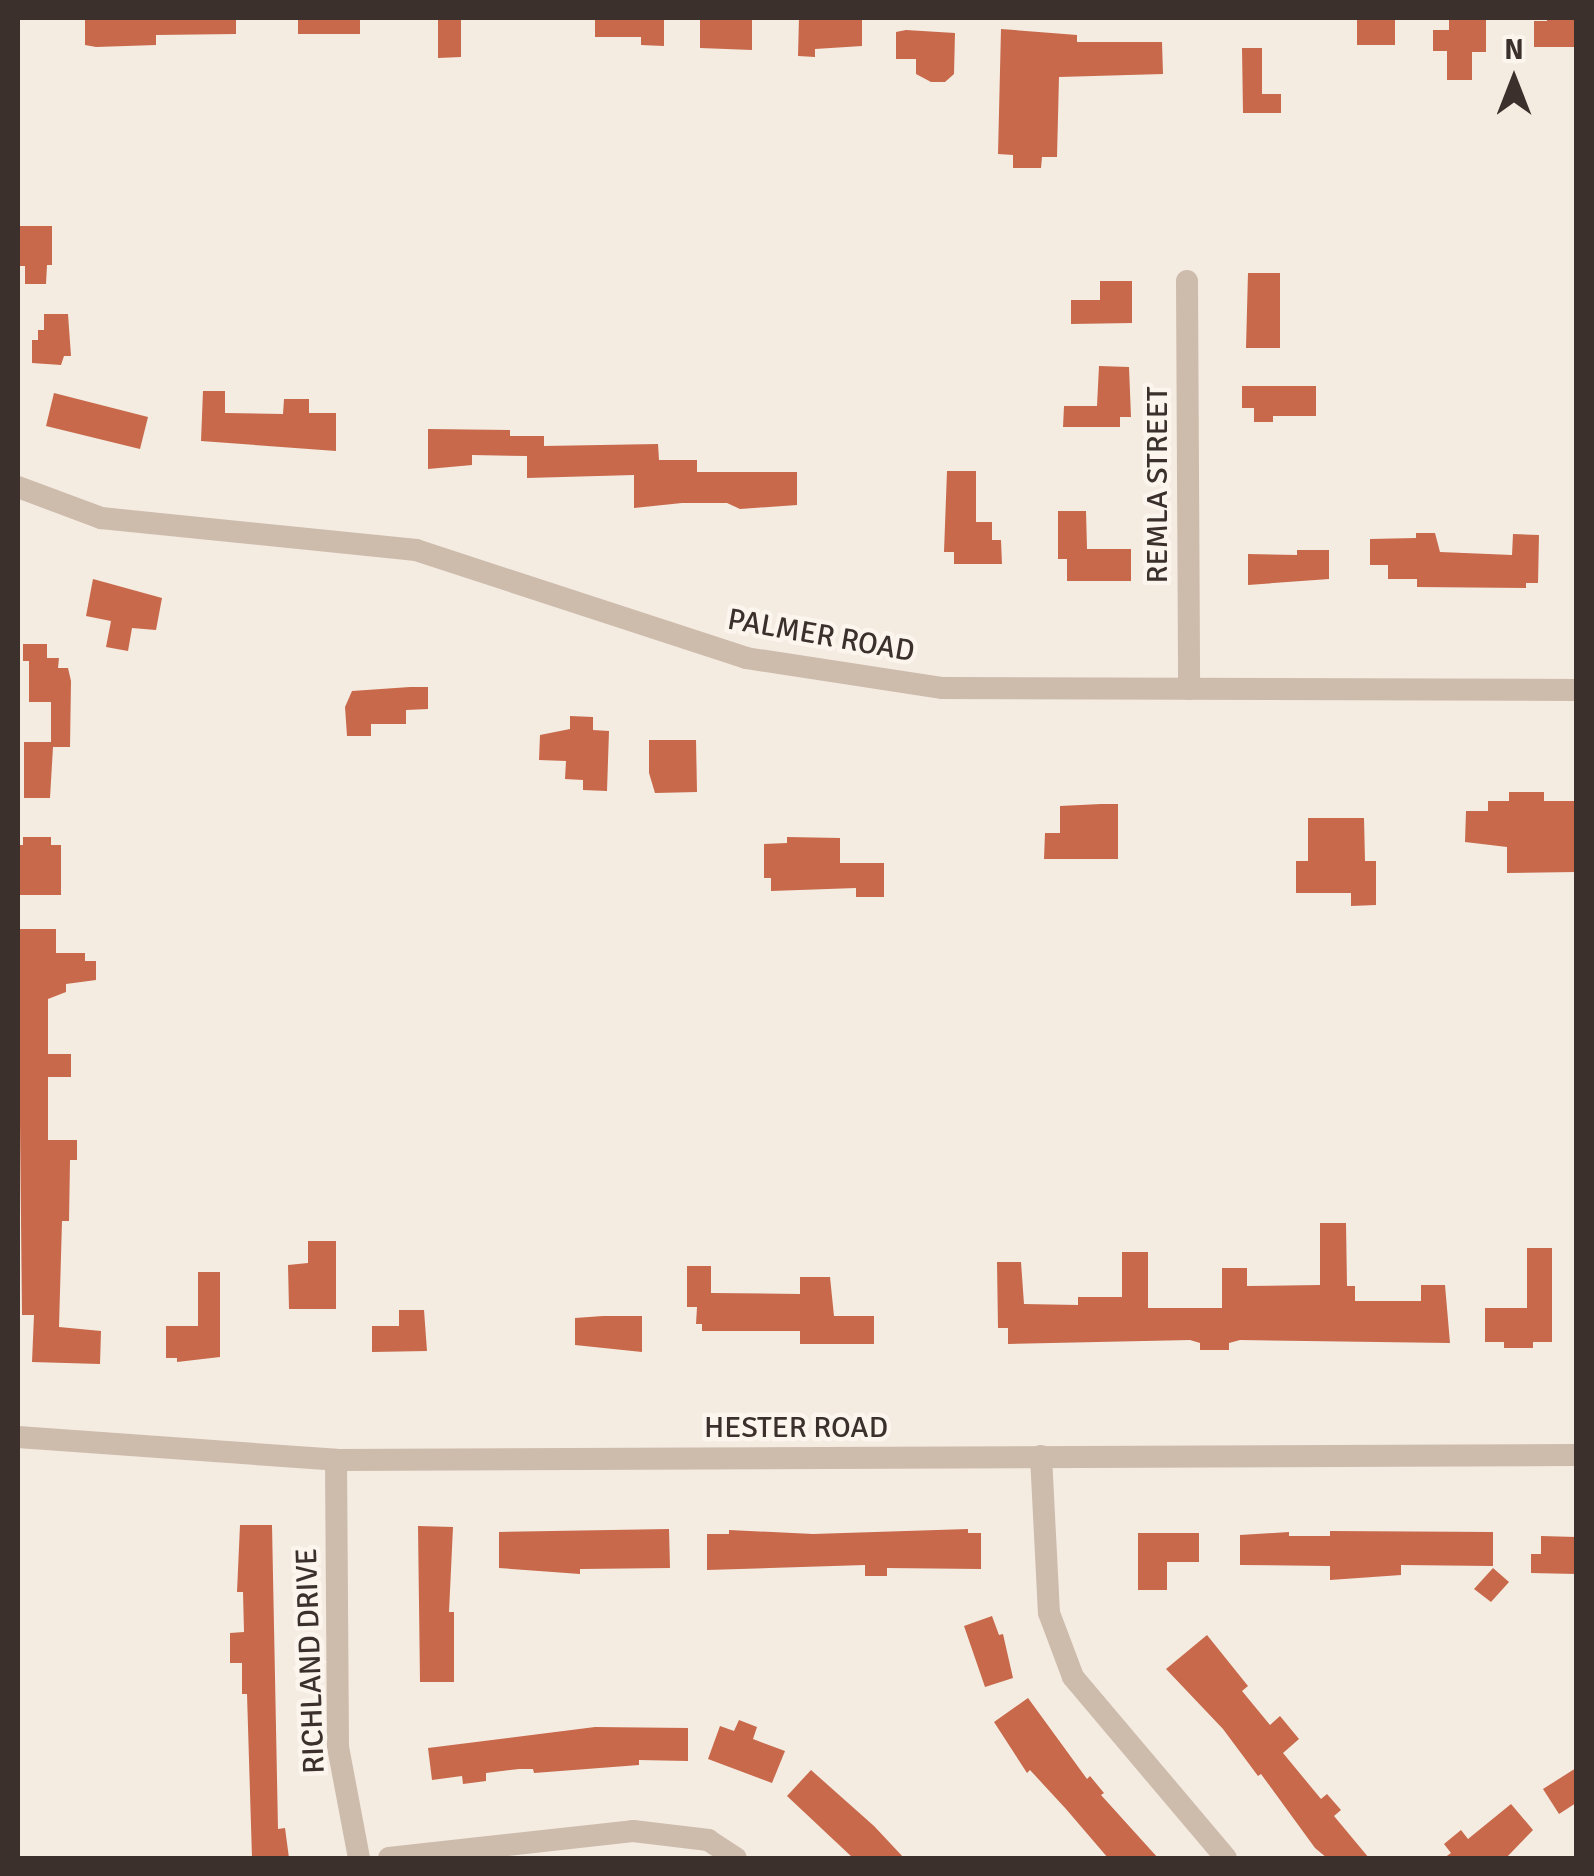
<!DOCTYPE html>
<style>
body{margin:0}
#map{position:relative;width:1594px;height:1876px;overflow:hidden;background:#f4ebe1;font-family:Signika,sans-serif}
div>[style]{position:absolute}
.building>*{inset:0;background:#c8694b}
.minor>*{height:22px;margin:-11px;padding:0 11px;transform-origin:11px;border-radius:11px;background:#cdbbac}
span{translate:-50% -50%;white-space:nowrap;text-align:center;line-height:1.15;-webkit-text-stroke:9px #fbf5ee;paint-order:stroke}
.street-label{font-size:30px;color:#3b302b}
.frame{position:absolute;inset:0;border:20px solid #3b302b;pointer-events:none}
.north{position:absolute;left:1464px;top:30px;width:100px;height:100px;-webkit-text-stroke:8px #fbf5ee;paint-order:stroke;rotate:0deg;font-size:28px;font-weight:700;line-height:40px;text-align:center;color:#3b302b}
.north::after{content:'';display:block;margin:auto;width:35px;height:45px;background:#3b302b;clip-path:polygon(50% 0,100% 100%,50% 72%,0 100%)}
</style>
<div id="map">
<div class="building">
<div style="clip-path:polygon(85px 18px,236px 18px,236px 34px,156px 35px,156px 45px,96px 47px,85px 45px)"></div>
<div style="clip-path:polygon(298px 18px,360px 18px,360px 34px,298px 34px)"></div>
<div style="clip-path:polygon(438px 18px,461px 18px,461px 57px,438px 58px)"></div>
<div style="clip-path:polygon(595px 18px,664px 18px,664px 46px,641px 45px,641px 37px,595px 37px)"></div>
<div style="clip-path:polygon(700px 18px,752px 18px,752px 50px,700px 48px)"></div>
<div style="clip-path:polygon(799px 18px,862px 18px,862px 46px,815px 49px,815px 57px,798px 56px)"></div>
<div style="clip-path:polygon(1449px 18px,1486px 18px,1486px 52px,1472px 52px,1472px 80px,1447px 80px,1447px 51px,1433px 51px,1433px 30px,1449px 30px)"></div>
<div style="clip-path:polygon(1547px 18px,1576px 18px,1576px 47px,1534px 47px,1534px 21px,1547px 21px)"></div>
<div style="clip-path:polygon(1357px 20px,1395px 20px,1395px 45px,1357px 45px)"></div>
<div style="clip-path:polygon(1001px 29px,1077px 35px,1077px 42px,1162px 42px,1163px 74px,1059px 77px,1057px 157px,1042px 157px,1041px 168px,1013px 168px,1013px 155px,998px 154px)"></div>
<div style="clip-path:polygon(906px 30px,955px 33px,954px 74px,945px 82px,931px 82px,916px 74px,916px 59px,896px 59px,896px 32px)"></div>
<div style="clip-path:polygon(1242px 48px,1262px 48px,1262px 94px,1281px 94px,1281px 113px,1243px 113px)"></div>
<div style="clip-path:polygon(18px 226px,52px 226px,52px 265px,47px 265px,46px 284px,25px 284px,25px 266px,18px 266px)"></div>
<div style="clip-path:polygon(1248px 273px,1280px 273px,1280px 348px,1246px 348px)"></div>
<div style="clip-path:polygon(1100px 281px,1132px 281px,1132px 323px,1071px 324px,1071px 300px,1100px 300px)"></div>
<div style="clip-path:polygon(44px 314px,68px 314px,71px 356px,64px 356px,61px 365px,32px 363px,32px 340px,38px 340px,38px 330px,44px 330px)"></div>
<div style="clip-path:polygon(1099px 366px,1129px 367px,1131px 417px,1120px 417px,1120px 427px,1063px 427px,1064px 406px,1097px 406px)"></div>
<div style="clip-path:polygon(1242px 386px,1316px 386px,1316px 416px,1273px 416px,1273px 422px,1254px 422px,1254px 408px,1242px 408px)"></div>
<div style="clip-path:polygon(203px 391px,225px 391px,225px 413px,283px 414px,284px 399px,309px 399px,309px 413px,336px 413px,336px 451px,201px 441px)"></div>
<div style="clip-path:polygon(54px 393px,148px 417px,140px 449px,46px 426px)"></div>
<div style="clip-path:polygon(428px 429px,510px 430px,510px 436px,544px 436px,544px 446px,658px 444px,659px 460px,697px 460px,697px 472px,797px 472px,797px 505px,740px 509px,727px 503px,682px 503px,634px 508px,634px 475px,527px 478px,527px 456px,472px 455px,472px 465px,428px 469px)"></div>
<div style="clip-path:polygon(947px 471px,976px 471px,976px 522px,992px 522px,992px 540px,1001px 540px,1002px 564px,954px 564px,954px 552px,944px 552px)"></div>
<div style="clip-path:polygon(1058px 511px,1086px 511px,1087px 549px,1131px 549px,1131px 581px,1067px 581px,1067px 559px,1058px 559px)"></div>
<div style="clip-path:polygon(1416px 533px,1435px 533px,1440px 552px,1512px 555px,1513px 534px,1539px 535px,1538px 583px,1526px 583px,1526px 588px,1417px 587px,1417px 579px,1388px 579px,1388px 565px,1370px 565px,1370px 539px,1416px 538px)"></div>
<div style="clip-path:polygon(1297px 550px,1329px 550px,1329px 579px,1248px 585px,1248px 554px,1297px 555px)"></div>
<div style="clip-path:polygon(93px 579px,162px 598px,156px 630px,132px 628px,128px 651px,106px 647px,111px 621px,86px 616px)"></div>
<div style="clip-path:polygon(23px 644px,47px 644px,47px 658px,59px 658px,58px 668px,68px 668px,71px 681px,70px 747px,53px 747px,50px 798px,24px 798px,24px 742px,51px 742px,51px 702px,29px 702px,29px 661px,23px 661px)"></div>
<div style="clip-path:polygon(410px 687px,428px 687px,428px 709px,406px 710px,406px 724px,371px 724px,371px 736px,347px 736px,345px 707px,352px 691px)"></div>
<div style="clip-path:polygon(570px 716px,593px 717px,593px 730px,609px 731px,607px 791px,583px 790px,583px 780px,565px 779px,566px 761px,539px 760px,540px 735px,570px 729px)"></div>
<div style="clip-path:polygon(649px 740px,696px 740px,697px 792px,655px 793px,649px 773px)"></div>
<div style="clip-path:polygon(1509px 792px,1544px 792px,1544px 801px,1576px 801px,1576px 872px,1507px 873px,1507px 847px,1465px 842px,1466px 811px,1488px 811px,1488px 801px,1509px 801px)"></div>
<div style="clip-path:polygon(1101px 804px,1118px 804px,1118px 859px,1044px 859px,1045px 833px,1060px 833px,1060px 806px)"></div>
<div style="clip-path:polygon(1308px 818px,1364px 818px,1365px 861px,1376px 861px,1376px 905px,1351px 906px,1351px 893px,1296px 893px,1296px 861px,1308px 861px)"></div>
<div style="clip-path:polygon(23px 837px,51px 837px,51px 845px,61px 845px,61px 895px,18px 895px,18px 845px,23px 845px)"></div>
<div style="clip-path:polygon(787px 837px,840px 838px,840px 863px,884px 863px,884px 897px,856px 897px,856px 888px,771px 891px,771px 878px,764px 878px,764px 844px,787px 843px)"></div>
<div style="clip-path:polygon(18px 929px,56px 929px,56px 953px,85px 953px,85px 961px,96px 961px,96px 980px,66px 984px,66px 992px,48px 999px,48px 1054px,71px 1054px,71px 1077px,48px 1077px,48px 1140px,77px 1140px,77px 1160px,70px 1160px,69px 1221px,62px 1221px,59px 1327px,101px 1331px,100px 1364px,32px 1362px,34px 1315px,22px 1315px)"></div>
<div style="clip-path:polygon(1320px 1223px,1346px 1223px,1347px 1286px,1355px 1286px,1355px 1301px,1421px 1301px,1421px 1285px,1445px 1285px,1450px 1343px,1240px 1340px,1229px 1343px,1229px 1350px,1200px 1350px,1200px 1343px,1190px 1340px,1008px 1344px,1008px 1328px,998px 1328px,997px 1262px,1021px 1262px,1024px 1304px,1078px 1305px,1078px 1297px,1122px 1297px,1122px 1252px,1148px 1252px,1148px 1308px,1222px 1308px,1222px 1268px,1247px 1268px,1247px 1286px,1320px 1285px)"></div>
<div style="clip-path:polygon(308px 1241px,336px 1241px,336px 1309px,289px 1309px,288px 1265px,308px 1263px)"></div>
<div style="clip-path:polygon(1527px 1248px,1552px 1248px,1552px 1342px,1533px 1342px,1533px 1348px,1504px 1348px,1504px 1342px,1485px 1342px,1485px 1308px,1527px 1308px)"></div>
<div style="clip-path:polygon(687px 1266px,711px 1266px,711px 1293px,800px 1294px,800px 1277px,830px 1277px,834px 1316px,874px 1316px,874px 1344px,800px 1344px,800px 1331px,702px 1331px,702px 1324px,696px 1324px,697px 1307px,687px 1307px)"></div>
<div style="clip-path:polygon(198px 1272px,220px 1272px,220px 1357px,177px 1362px,177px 1358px,166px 1358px,166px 1326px,198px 1326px)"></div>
<div style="clip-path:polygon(399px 1310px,424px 1310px,427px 1351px,372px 1352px,372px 1326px,399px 1326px)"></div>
<div style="clip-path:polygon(603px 1316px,642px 1316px,642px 1352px,575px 1345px,575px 1318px)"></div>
<div style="clip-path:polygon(240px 1525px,272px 1525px,278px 1829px,285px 1828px,289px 1858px,252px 1858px,247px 1694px,242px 1694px,242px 1663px,230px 1663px,230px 1633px,244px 1632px,243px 1592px,237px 1592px)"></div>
<div style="clip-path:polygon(418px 1526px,453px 1527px,449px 1612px,454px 1612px,454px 1682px,420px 1682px)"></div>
<div style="clip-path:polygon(669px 1529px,670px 1568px,580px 1569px,580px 1574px,499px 1568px,499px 1532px)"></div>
<div style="clip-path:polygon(968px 1529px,968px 1533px,981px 1533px,981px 1569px,887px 1568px,887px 1576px,865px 1576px,865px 1565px,707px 1570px,707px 1534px,729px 1534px,729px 1530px,813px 1534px)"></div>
<div style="clip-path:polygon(1330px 1531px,1493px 1532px,1493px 1566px,1401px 1565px,1401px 1575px,1330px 1580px,1330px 1566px,1240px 1565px,1240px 1535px,1289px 1532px,1289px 1536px,1330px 1536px)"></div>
<div style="clip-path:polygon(1138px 1533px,1199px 1533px,1199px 1562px,1167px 1562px,1167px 1590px,1138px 1590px)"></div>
<div style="clip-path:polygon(1541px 1536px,1576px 1537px,1576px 1574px,1531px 1573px,1531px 1554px,1541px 1554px)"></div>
<div style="clip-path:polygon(1493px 1568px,1509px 1582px,1491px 1602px,1474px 1589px)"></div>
<div style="clip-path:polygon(992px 1616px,999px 1635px,1003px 1634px,1013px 1678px,985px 1687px,964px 1626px)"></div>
<div style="clip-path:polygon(1207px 1635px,1248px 1686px,1242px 1691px,1270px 1725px,1280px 1716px,1299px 1739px,1283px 1753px,1321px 1799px,1327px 1794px,1341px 1810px,1334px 1816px,1369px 1858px,1327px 1858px,1315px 1848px,1261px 1774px,1258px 1776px,1223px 1729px,1166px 1669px)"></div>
<div style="clip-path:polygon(1028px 1698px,1087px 1779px,1090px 1776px,1104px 1793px,1101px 1795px,1158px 1858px,1108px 1858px,1066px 1809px,1030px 1770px,1027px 1773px,994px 1722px)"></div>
<div style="clip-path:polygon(739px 1720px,757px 1727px,753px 1739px,785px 1751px,772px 1783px,708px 1759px,720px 1726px,734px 1731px)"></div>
<div style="clip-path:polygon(595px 1727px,688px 1728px,688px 1761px,639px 1760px,639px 1765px,534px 1773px,533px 1769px,519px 1769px,486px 1773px,486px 1781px,463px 1784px,462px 1776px,432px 1780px,428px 1748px)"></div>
<div style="clip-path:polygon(1576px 1768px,1576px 1803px,1559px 1814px,1543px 1789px)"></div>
<div style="clip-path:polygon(811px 1770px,874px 1826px,904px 1858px,853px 1858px,787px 1796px)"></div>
<div style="clip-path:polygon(1511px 1804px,1533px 1830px,1506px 1858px,1444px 1858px,1451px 1853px,1444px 1844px,1461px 1830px,1468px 1839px)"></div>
</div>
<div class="minor">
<div style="left:1187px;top:281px;width:408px;rotate:89.7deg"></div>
<div style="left:18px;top:487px;width:89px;rotate:20.5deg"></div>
<div style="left:101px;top:518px;width:317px;rotate:5.8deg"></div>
<div style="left:416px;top:550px;width:347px;rotate:18.1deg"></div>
<div style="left:746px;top:658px;width:199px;rotate:8.7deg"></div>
<div style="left:943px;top:688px;width:633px;rotate:0.18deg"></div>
<div style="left:18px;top:1437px;width:319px;rotate:4.1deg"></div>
<div style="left:336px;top:1460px;width:1240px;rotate:-0.23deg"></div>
<div style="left:1041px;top:1456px;width:157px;rotate:87.1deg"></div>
<div style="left:1049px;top:1613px;width:68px;rotate:69.4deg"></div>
<div style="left:1073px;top:1677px;width:237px;rotate:49.8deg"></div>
<div style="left:336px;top:1460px;width:287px;rotate:89.6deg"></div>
<div style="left:338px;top:1747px;width:113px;rotate:79.3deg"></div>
<div style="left:389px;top:1858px;width:245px;rotate:-6.3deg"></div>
<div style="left:633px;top:1831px;width:76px;rotate:6.8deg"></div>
<div style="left:708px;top:1840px;width:33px;rotate:33deg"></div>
</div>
<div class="street-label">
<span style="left:1158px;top:485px;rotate:-90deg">REMLA STREET</span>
<span style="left:821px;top:636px;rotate:10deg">PALMER ROAD</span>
<span style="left:796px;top:1428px">HESTER ROAD</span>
<span style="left:311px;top:1661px;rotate:-92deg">RICHLAND DRIVE</span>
</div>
<div class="frame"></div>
<div class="north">N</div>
</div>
